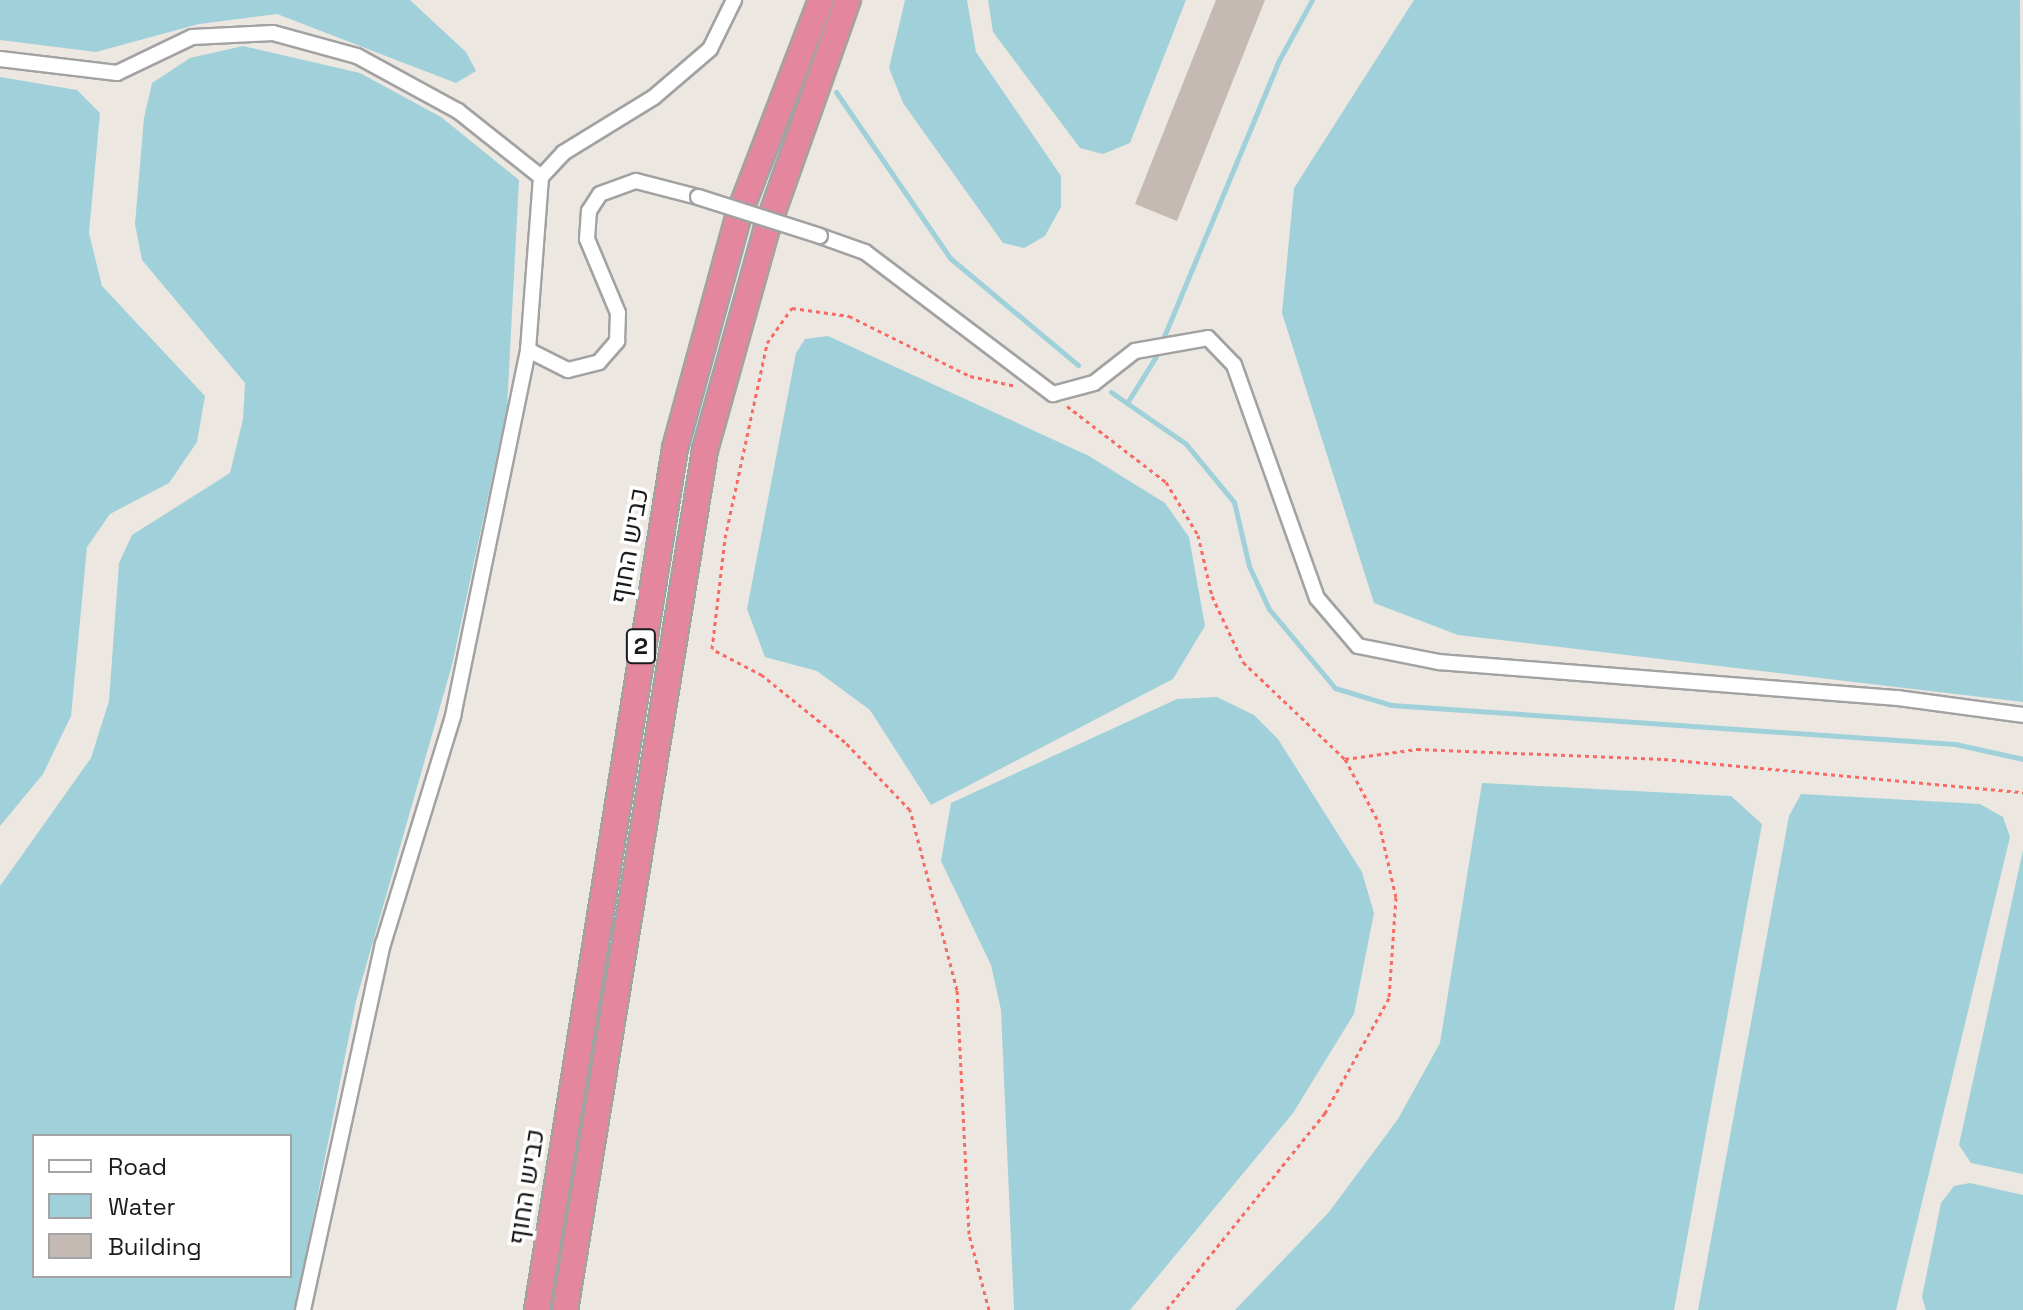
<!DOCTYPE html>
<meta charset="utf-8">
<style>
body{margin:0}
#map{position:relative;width:2023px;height:1310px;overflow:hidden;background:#ece7e0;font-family:"Space Grotesk",Heebo,sans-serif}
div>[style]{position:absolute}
.water>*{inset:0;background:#a0d1da}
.stream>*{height:5px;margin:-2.5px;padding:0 2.5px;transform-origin:2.5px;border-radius:2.5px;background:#a0d1da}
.building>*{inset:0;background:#c4b9b3}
.path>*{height:3px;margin-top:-1.5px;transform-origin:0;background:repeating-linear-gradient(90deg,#f86b65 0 4px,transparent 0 8px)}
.roads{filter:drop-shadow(2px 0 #a2a2a2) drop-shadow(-2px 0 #a2a2a2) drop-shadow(0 2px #a2a2a2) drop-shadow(0 -2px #a2a2a2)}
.street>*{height:14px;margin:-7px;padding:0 7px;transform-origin:7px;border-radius:7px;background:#fff}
.highway>*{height:24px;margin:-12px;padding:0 12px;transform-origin:12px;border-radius:12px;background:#e4879e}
.bridges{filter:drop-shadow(2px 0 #a2a2a2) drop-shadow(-2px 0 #a2a2a2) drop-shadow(0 2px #a2a2a2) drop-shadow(0 -2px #a2a2a2)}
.street-bridge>*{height:14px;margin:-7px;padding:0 7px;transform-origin:7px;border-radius:7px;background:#fff}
span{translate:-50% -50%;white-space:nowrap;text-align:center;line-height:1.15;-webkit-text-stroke:7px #fff;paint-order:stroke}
.shield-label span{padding:2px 6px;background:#fff;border:2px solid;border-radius:6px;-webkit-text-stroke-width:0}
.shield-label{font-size:24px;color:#1b1b1b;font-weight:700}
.street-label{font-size:26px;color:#1b1b1b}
.legend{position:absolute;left:32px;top:1134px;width:260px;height:144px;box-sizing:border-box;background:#fff;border:2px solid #a4a4a4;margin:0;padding:10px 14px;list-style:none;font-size:24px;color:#1b1b1b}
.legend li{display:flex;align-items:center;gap:16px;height:40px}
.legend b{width:40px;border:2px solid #a4a4a4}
</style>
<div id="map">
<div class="water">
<div style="clip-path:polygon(0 0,410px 0,466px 52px,476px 71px,456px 83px,277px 14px,199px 24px,96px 52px,0 40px)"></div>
<div style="clip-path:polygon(905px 0,967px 0,976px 52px,1061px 176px,1061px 207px,1045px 236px,1024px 248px,1003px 243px,903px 103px,889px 68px)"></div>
<div style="clip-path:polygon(988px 0,1186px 0,1130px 143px,1103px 154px,1080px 148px,993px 32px)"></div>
<div style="clip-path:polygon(1414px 0,2020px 0,2023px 702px,1458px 635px,1374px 603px,1282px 313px,1294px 188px)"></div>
<div style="clip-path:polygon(evenodd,243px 46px,360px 73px,441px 117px,519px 180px,507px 408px,452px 665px,356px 1001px,295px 1310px,0 1310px,0 886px,91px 758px,109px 701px,119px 563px,132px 535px,230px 473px,243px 419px,245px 383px,142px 260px,135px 224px,144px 118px,152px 83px,190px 58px,243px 46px,34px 1136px,290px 1136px,290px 1276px,34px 1276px,34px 1136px)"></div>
<div style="clip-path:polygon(0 77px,77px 90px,100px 113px,89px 233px,102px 286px,205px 396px,197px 442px,169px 483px,110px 514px,87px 547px,71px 716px,43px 774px,0 826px)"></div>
<div style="clip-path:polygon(828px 336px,1089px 456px,1165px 503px,1189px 537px,1205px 626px,1173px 679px,931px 805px,870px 710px,817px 671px,765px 657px,747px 609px,796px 353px,805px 339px)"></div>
<div style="clip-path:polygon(1217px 697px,1254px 715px,1278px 739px,1362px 872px,1374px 913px,1354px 1014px,1293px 1113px,1130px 1310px,1014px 1310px,1001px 1010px,991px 965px,941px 861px,951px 803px,1177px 699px)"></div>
<div style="clip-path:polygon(1482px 783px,1731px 796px,1762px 824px,1674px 1310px,1235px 1310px,1329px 1212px,1398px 1119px,1440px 1043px)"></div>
<div style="clip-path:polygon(1801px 794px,1980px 804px,2003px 817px,2010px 837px,1896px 1310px,1698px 1310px,1789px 816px)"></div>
<div style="clip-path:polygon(2023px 850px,2023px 1174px,1971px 1163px,1959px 1145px)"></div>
<div style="clip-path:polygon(1970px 1183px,2023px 1195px,2023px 1310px,1926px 1310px,1922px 1297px,1941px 1203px,1954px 1186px)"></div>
</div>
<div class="stream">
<div style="left:836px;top:92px;width:201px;rotate:55.5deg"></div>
<div style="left:950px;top:258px;width:167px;rotate:39.9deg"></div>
<div style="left:1111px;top:392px;width:91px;rotate:34.7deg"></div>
<div style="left:1186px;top:444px;width:75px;rotate:50.4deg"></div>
<div style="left:1234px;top:502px;width:66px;rotate:76.8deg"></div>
<div style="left:1249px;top:566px;width:47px;rotate:65.1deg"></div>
<div style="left:1269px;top:609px;width:103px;rotate:50.1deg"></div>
<div style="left:1335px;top:688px;width:59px;rotate:16.9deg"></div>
<div style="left:1391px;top:705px;width:565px;rotate:3.96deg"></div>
<div style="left:1955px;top:744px;width:70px;rotate:12.4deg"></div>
<div style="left:1127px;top:403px;width:53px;rotate:-58.1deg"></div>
<div style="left:1155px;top:358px;width:321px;rotate:-67.4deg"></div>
<div style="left:1278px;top:62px;width:71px;rotate:-61.3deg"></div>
</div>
<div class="building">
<div style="clip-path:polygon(1216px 0,1265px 0,1177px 221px,1135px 204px)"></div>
</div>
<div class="path">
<div style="left:1067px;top:406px;width:125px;rotate:37.5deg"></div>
<div style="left:1166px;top:482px;width:62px;rotate:58.9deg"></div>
<div style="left:1198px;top:535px;width:63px;rotate:77.1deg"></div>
<div style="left:1212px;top:596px;width:73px;rotate:64.8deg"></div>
<div style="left:1243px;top:662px;width:141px;rotate:43.6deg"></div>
<div style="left:1345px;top:759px;width:72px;rotate:62deg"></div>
<div style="left:1379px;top:823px;width:76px;rotate:77.1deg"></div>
<div style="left:1396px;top:897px;width:101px;rotate:94deg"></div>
<div style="left:1389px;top:998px;width:132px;rotate:119.1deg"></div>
<div style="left:1325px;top:1113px;width:253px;rotate:128.9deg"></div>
<div style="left:1345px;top:759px;width:73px;rotate:-7.9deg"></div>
<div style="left:1417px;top:749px;width:247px;rotate:2.3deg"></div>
<div style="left:1664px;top:759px;width:361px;rotate:5.3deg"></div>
<div style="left:989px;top:1310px;width:79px;rotate:-104.7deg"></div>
<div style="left:969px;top:1234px;width:244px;rotate:-92.8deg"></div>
<div style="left:957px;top:990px;width:186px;rotate:-104.6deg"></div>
<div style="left:910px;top:810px;width:94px;rotate:-133.7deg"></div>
<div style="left:845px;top:742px;width:107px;rotate:-141.1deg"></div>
<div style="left:762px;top:675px;width:56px;rotate:-152.5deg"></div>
<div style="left:712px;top:649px;width:112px;rotate:-83.3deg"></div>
<div style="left:725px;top:538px;width:199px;rotate:-77.8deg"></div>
<div style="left:767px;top:343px;width:43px;rotate:-54.5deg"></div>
<div style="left:792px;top:308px;width:58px;rotate:8deg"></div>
<div style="left:849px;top:316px;width:135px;rotate:26.4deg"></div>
<div style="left:970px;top:376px;width:47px;rotate:12.3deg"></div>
</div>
<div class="roads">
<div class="street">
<div style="left:0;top:59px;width:118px;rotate:6.8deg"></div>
<div style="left:117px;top:73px;width:83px;rotate:-25.6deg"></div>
<div style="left:192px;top:37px;width:81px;rotate:-2.8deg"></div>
<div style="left:273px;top:33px;width:87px;rotate:15.3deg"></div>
<div style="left:357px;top:56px;width:115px;rotate:28.6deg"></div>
<div style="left:458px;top:111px;width:106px;rotate:38.5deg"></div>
<div style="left:820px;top:236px;width:48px;rotate:19.6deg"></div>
<div style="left:865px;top:252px;width:236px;rotate:37.1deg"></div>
<div style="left:1053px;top:394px;width:42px;rotate:-15deg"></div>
<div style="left:1094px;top:383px;width:52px;rotate:-38deg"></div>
<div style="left:1135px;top:351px;width:74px;rotate:-10.1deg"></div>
<div style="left:1208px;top:338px;width:37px;rotate:46deg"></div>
<div style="left:1234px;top:365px;width:247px;rotate:70.4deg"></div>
<div style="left:1317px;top:598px;width:63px;rotate:49.5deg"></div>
<div style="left:1358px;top:646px;width:83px;rotate:11.2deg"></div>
<div style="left:1439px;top:662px;width:460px;rotate:4.5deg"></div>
<div style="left:1898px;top:698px;width:126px;rotate:7.7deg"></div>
<div style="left:528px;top:350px;width:45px;rotate:26.6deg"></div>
<div style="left:568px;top:370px;width:32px;rotate:-14deg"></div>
<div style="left:599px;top:362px;width:28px;rotate:-49deg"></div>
<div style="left:617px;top:341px;width:28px;rotate:-88deg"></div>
<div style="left:618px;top:313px;width:80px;rotate:-112.7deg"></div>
<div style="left:587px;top:239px;width:28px;rotate:-86deg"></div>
<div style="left:589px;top:211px;width:20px;rotate:-57deg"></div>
<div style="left:600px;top:194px;width:38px;rotate:-20deg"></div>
<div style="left:636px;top:181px;width:64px;rotate:14.5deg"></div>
<div style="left:303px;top:1310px;width:375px;rotate:-77.7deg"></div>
<div style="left:383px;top:944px;width:239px;rotate:-72.9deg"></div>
<div style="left:453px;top:716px;width:374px;rotate:-78.4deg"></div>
<div style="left:528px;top:350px;width:173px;rotate:-85.7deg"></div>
<div style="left:541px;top:177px;width:33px;rotate:-47deg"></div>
<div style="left:563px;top:153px;width:107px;rotate:-31.6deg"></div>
<div style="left:654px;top:97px;width:74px;rotate:-40.6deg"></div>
<div style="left:710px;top:49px;width:55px;rotate:-63.9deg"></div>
</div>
<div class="highway">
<div style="left:537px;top:1310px;width:873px;rotate:-80.9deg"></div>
<div style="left:675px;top:448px;width:243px;rotate:-74.7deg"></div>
<div style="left:739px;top:214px;width:229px;rotate:-69deg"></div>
<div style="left:565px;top:1310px;width:871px;rotate:-80.75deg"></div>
<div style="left:705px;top:450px;width:227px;rotate:-74.4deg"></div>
<div style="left:766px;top:231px;width:245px;rotate:-70.5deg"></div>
</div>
</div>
<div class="bridges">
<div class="street-bridge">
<div style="left:698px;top:197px;width:128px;rotate:17.7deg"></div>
</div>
</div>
<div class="shield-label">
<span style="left:641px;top:646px">2</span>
</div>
<div class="street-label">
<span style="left:630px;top:546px;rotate:-80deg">כביש החוף</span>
<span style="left:527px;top:1187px;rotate:-81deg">כביש החוף</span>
</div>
<ul class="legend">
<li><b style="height:10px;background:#fff"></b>Road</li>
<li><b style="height:22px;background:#a0d1da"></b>Water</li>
<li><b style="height:22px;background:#c4b9b3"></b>Building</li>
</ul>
</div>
